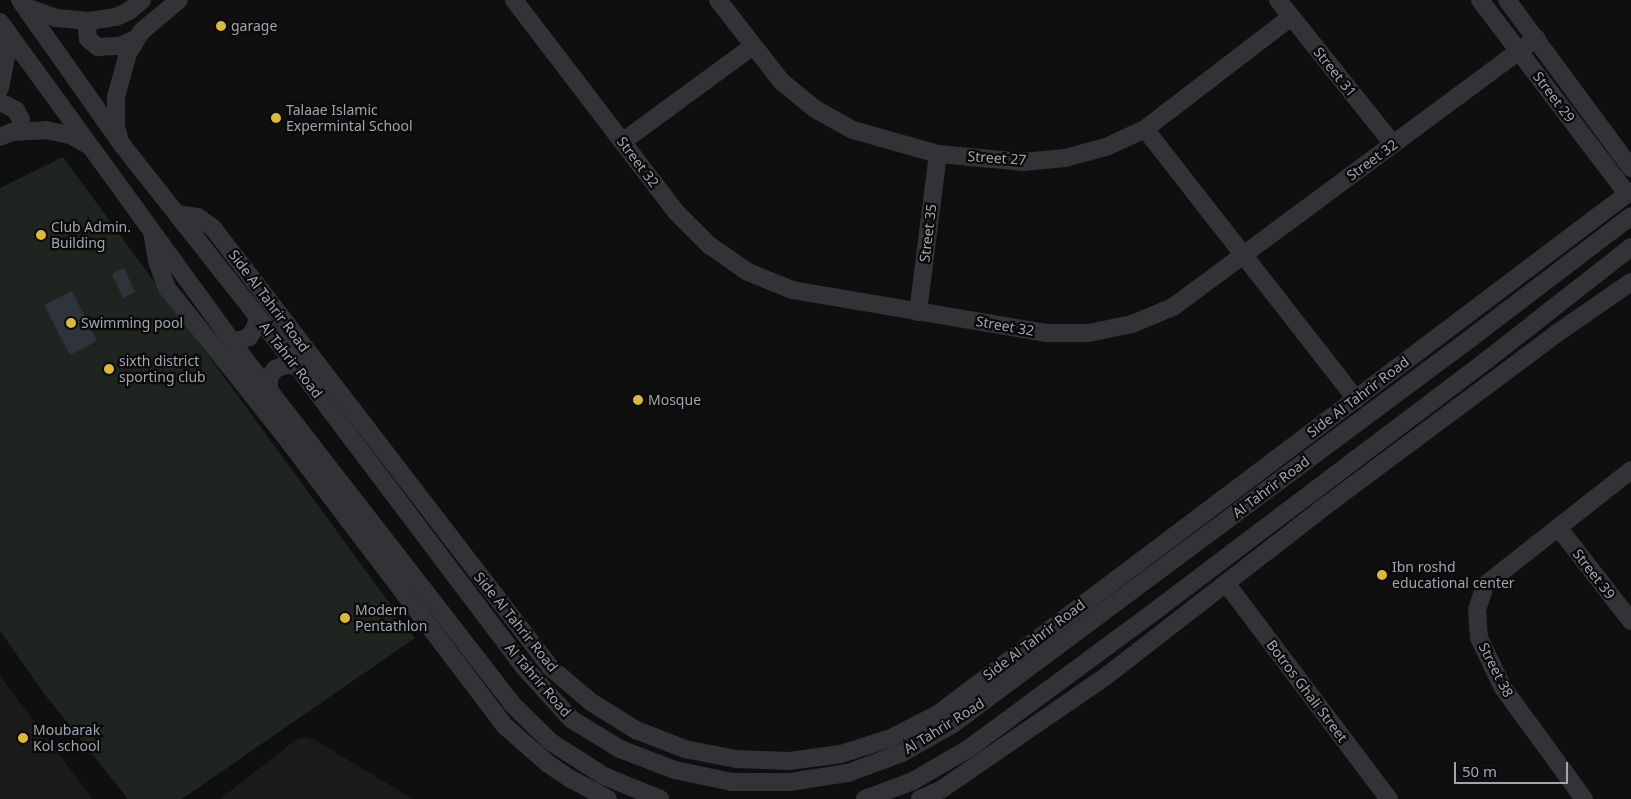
<!DOCTYPE html>
<style>
body{margin:0}
#map{position:relative;width:1631px;height:799px;overflow:hidden;background:#0f0f10;font-family:"Noto Sans",sans-serif}
div>[style]{position:absolute}
.built>*{inset:0;background:#1b1b1d}
.green>*{inset:0;background:#1e241f}
.water>*{inset:0;background:#2e343b}
.minor>*{height:18px;margin:-9px;padding:0 9px;transform-origin:9px;border-radius:9px;background:#323337}
.dots>*{width:14px;height:14px;translate:-50% -50%;box-sizing:border-box;border:2px solid #0a0a0b;border-radius:50%}
span{translate:-50% -50%;white-space:nowrap;text-align:center;line-height:1.15;-webkit-text-stroke:4.5px #0a0a0b;paint-order:stroke}
.poi-label{font-size:14px;color:#a2a4b0}
.left{translate:0 -50%;text-align:left}
.street-label{font-size:14px;color:#a2a4b0}
.scale{position:absolute;left:1454px;top:762px;width:114px;height:22px;box-sizing:border-box;border:2px solid #a2a4b0;border-top:0;padding-left:6px;font-size:15px;line-height:18px;white-space:nowrap;color:#a2a4b0;-webkit-text-stroke:4px #0a0a0b;paint-order:stroke}
</style>
<div id="map">
<div class="built">
<div style="clip-path:polygon(0 676px,93px 799px,0 799px)"></div>
<div style="clip-path:polygon(305px 737px,315px 740px,413px 799px,220px 799px,297px 739px)"></div>
</div>
<div class="green">
<div style="clip-path:polygon(63px 157px,415px 638px,182px 799px,128px 799px,46px 696px,0 631px,0 188px)"></div>
</div>
<div class="water">
<div style="clip-path:polygon(124px 268px,135px 292px,123px 298px,112px 274px)"></div>
<div style="clip-path:polygon(72px 291px,97px 341px,70px 355px,44px 305px)"></div>
</div>
<div class="minor">
<div style="left:20px;top:0;width:179px;rotate:54.8deg"></div>
<div style="left:123px;top:146px;width:280px;rotate:51.7deg"></div>
<div style="left:297px;top:366px;width:376px;rotate:53deg"></div>
<div style="left:523px;top:666px;width:72px;rotate:47.8deg"></div>
<div style="left:571px;top:719px;width:57px;rotate:31.5deg"></div>
<div style="left:620px;top:749px;width:59px;rotate:20.9deg"></div>
<div style="left:675px;top:770px;width:58px;rotate:11.9deg"></div>
<div style="left:732px;top:782px;width:58px"></div>
<div style="left:790px;top:782px;width:59px;rotate:-8.8deg"></div>
<div style="left:848px;top:773px;width:58px;rotate:-20.3deg"></div>
<div style="left:902px;top:753px;width:59px;rotate:-29.6deg"></div>
<div style="left:953px;top:724px;width:646px;rotate:-36.69deg"></div>
<div style="left:1471px;top:338px;width:201px;rotate:-37.3deg"></div>
<div style="left:514px;top:0;width:267px;rotate:52.6deg"></div>
<div style="left:676px;top:212px;width:47px;rotate:45deg"></div>
<div style="left:709px;top:245px;width:47px;rotate:34.7deg"></div>
<div style="left:748px;top:272px;width:48px;rotate:22.2deg"></div>
<div style="left:792px;top:290px;width:257px;rotate:9.6deg"></div>
<div style="left:1045px;top:333px;width:44px"></div>
<div style="left:1089px;top:333px;width:44px;rotate:-11.8deg"></div>
<div style="left:1132px;top:324px;width:44px;rotate:-22.5deg"></div>
<div style="left:1173px;top:307px;width:452px;rotate:-36.5deg"></div>
<div style="left:718px;top:0;width:103px;rotate:52.1deg"></div>
<div style="left:781px;top:81px;width:44px;rotate:39.5deg"></div>
<div style="left:815px;top:109px;width:43px;rotate:28.9deg"></div>
<div style="left:853px;top:130px;width:88px;rotate:15.8deg"></div>
<div style="left:938px;top:154px;width:85px;rotate:5.4deg"></div>
<div style="left:1023px;top:162px;width:42px;rotate:-5.4deg"></div>
<div style="left:1065px;top:158px;width:42px;rotate:-15deg"></div>
<div style="left:1106px;top:147px;width:43px;rotate:-24.8deg"></div>
<div style="left:1145px;top:129px;width:184px;rotate:-37.5deg"></div>
<div style="left:1278px;top:0;width:184px;rotate:51.4deg"></div>
<div style="left:1480px;top:0;width:243px;rotate:52.8deg"></div>
<div style="left:1507px;top:0;width:209px;rotate:53.6deg"></div>
<div style="left:26px;top:7px;width:32px;rotate:20deg"></div>
<div style="left:56px;top:18px;width:34px;rotate:5deg"></div>
<div style="left:90px;top:21px;width:26px;rotate:-9deg"></div>
<div style="left:116px;top:17px;width:14px;rotate:-25deg"></div>
<div style="left:129px;top:11px;width:17px;rotate:-40deg"></div>
<div style="left:90px;top:21px;width:9px;rotate:108deg"></div>
<div style="left:87px;top:30px;width:9px;rotate:84deg"></div>
<div style="left:88px;top:39px;width:13px;rotate:39deg"></div>
<div style="left:98px;top:47px;width:22px;rotate:-3deg"></div>
<div style="left:120px;top:46px;width:17px;rotate:-25deg"></div>
<div style="left:0;top:22px;width:427px;rotate:54deg"></div>
<div style="left:251px;top:367px;width:426px;rotate:52.2deg"></div>
<div style="left:512px;top:704px;width:54px;rotate:44.3deg"></div>
<div style="left:551px;top:742px;width:63px;rotate:32.7deg"></div>
<div style="left:604px;top:776px;width:61px;rotate:22.3deg"></div>
<div style="left:0;top:88px;width:32px;rotate:-79deg"></div>
<div style="left:6px;top:57px;width:30px;rotate:-98deg"></div>
<div style="left:0;top:102px;width:18px;rotate:27deg"></div>
<div style="left:16px;top:110px;width:11px;rotate:63deg"></div>
<div style="left:21px;top:120px;width:11px;rotate:95deg"></div>
<div style="left:1145px;top:129px;width:343px;rotate:52deg"></div>
<div style="left:0;top:137px;width:13px;rotate:-23deg"></div>
<div style="left:12px;top:132px;width:34px;rotate:-3deg"></div>
<div style="left:46px;top:130px;width:25px;rotate:12deg"></div>
<div style="left:70px;top:135px;width:21px;rotate:29deg"></div>
<div style="left:119px;top:137px;width:10px;rotate:-107deg"></div>
<div style="left:116px;top:127px;width:30px;rotate:-90deg"></div>
<div style="left:116px;top:97px;width:46px;rotate:-74.7deg"></div>
<div style="left:128px;top:53px;width:26px;rotate:-58deg"></div>
<div style="left:142px;top:31px;width:48px;rotate:-40deg"></div>
<div style="left:622px;top:142px;width:162px;rotate:-36.2deg"></div>
<div style="left:177px;top:214px;width:21px;rotate:8deg"></div>
<div style="left:198px;top:217px;width:19px;rotate:36deg"></div>
<div style="left:213px;top:228px;width:555px;rotate:52.47deg"></div>
<div style="left:551px;top:668px;width:52px;rotate:40.4deg"></div>
<div style="left:591px;top:702px;width:53px;rotate:31.9deg"></div>
<div style="left:636px;top:730px;width:53px;rotate:21.2deg"></div>
<div style="left:685px;top:749px;width:52px;rotate:11.1deg"></div>
<div style="left:736px;top:759px;width:53px;rotate:2.2deg"></div>
<div style="left:789px;top:761px;width:52px;rotate:-7.7deg"></div>
<div style="left:841px;top:754px;width:52px;rotate:-17.7deg"></div>
<div style="left:891px;top:738px;width:53px;rotate:-27.1deg"></div>
<div style="left:938px;top:714px;width:868px;rotate:-37.04deg"></div>
<div style="left:152px;top:232px;width:29px;rotate:80deg"></div>
<div style="left:157px;top:261px;width:29px;rotate:70deg"></div>
<div style="left:167px;top:288px;width:193px;rotate:51.5deg"></div>
<div style="left:287px;top:439px;width:362px;rotate:52.8deg"></div>
<div style="left:506px;top:727px;width:55px;rotate:41.3deg"></div>
<div style="left:547px;top:763px;width:29px;rotate:34deg"></div>
<div style="left:571px;top:779px;width:42px;rotate:28.4deg"></div>
<div style="left:918px;top:312px;width:159px;rotate:-82.8deg"></div>
<div style="left:233px;top:342px;width:17px;rotate:-17deg"></div>
<div style="left:249px;top:337px;width:11px;rotate:-56deg"></div>
<div style="left:255px;top:328px;width:11px;rotate:-75deg"></div>
<div style="left:269px;top:388px;width:10px;rotate:-90deg"></div>
<div style="left:269px;top:378px;width:11px;rotate:-56deg"></div>
<div style="left:275px;top:369px;width:11px;rotate:-22deg"></div>
<div style="left:285px;top:365px;width:12px;rotate:5deg"></div>
<div style="left:1558px;top:527px;width:119px;rotate:52.2deg"></div>
<div style="left:1226px;top:583px;width:271px;rotate:53deg"></div>
<div style="left:865px;top:799px;width:51px;rotate:-20.6deg"></div>
<div style="left:913px;top:781px;width:64px;rotate:-30.2deg"></div>
<div style="left:968px;top:749px;width:237px;rotate:-36.4deg"></div>
<div style="left:1159px;top:608px;width:411px;rotate:-37.1deg"></div>
<div style="left:1487px;top:360px;width:183px;rotate:-38.1deg"></div>
<div style="left:920px;top:799px;width:24px;rotate:-24deg"></div>
<div style="left:942px;top:789px;width:198px;rotate:-34.5deg"></div>
<div style="left:1105px;top:677px;width:272px;rotate:-37.8deg"></div>
<div style="left:1320px;top:510px;width:294px;rotate:-36.7deg"></div>
<div style="left:1556px;top:334px;width:91px;rotate:-34.7deg"></div>
<div style="left:1584px;top:799px;width:137px;rotate:-126.1deg"></div>
<div style="left:1503px;top:688px;width:55px;rotate:-115.6deg"></div>
<div style="left:1479px;top:638px;width:28px;rotate:-94deg"></div>
<div style="left:1477px;top:610px;width:26px;rotate:-72deg"></div>
<div style="left:1485px;top:585px;width:186px;rotate:-38.2deg"></div>
</div>
<div class="dots">
<div style="left:221px;top:26px;background:#ddb93a"></div>
<div style="left:276px;top:118px;background:#ddb93a"></div>
<div style="left:41px;top:235px;background:#ddb93a"></div>
<div style="left:71px;top:323px;background:#ddb93a"></div>
<div style="left:109px;top:369px;background:#ddb93a"></div>
<div style="left:638px;top:400px;background:#ddb93a"></div>
<div style="left:1382px;top:575px;background:#ddb93a"></div>
<div style="left:345px;top:618px;background:#ddb93a"></div>
<div style="left:23px;top:738px;background:#ddb93a"></div>
</div>
<div class="poi-label">
<span class="left" style="left:231px;top:26px">garage</span>
<span class="left" style="left:286px;top:118px">Talaae Islamic<br>Expermintal School</span>
<span class="left" style="left:51px;top:235px">Club Admin.<br>Building</span>
<span class="left" style="left:81px;top:323px">Swimming pool</span>
<span class="left" style="left:119px;top:369px">sixth district<br>sporting club</span>
<span class="left" style="left:648px;top:400px">Mosque</span>
<span class="left" style="left:1392px;top:575px">Ibn roshd<br>educational center</span>
<span class="left" style="left:355px;top:618px">Modern<br>Pentathlon</span>
<span class="left" style="left:33px;top:738px">Moubarak<br>Kol school</span>
</div>
<div class="street-label">
<span style="left:1335px;top:72px;rotate:51deg">Street 31</span>
<span style="left:1554px;top:97px;rotate:53deg">Street 29</span>
<span style="left:997px;top:158px;rotate:4deg">Street 27</span>
<span style="left:1372px;top:160px;rotate:-36deg">Street 32</span>
<span style="left:638px;top:162px;rotate:53deg">Street 32</span>
<span style="left:928px;top:233px;rotate:-83deg">Street 35</span>
<span style="left:269px;top:301px;rotate:53deg">Side Al Tahrir Road</span>
<span style="left:1005px;top:326px;rotate:10deg">Street 32</span>
<span style="left:291px;top:360px;rotate:52deg">Al Tahrir Road</span>
<span style="left:1358px;top:397px;rotate:-37deg">Side Al Tahrir Road</span>
<span style="left:1271px;top:487px;rotate:-37deg">Al Tahrir Road</span>
<span style="left:1594px;top:574px;rotate:52deg">Street 39</span>
<span style="left:516px;top:622px;rotate:51deg">Side Al Tahrir Road</span>
<span style="left:1034px;top:640px;rotate:-37deg">Side Al Tahrir Road</span>
<span style="left:1496px;top:670px;rotate:63deg">Street 38</span>
<span style="left:538px;top:680px;rotate:49deg">Al Tahrir Road</span>
<span style="left:1307px;top:691px;rotate:53deg">Botros Ghali Street</span>
<span style="left:944px;top:726px;rotate:-32deg">Al Tahrir Road</span>
</div>
<div class="scale">50 m</div>
</div>
